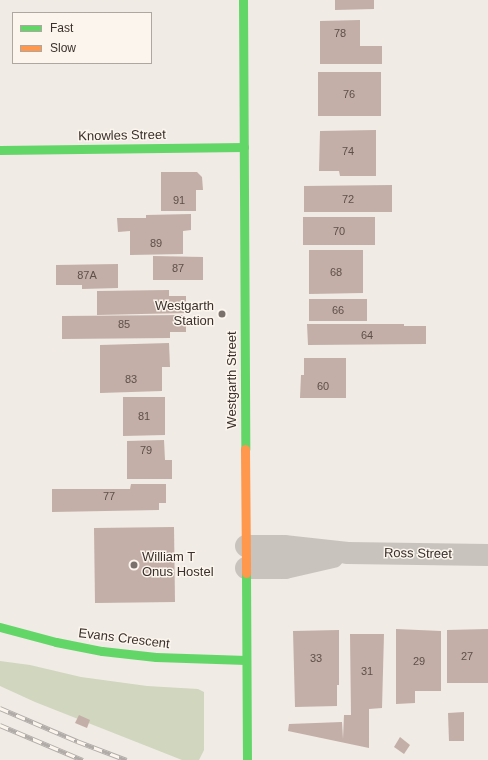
<!DOCTYPE html>
<style>
body{margin:0}
#map{position:relative;width:488px;height:760px;overflow:hidden;background:#f0ebe5;font-family:Arial,sans-serif}
div>[style]{position:absolute}
.green>*{inset:0;background:#d1d6bf}
.building>*{inset:0;background:#c3afa7}
.street>*{height:22px;margin:-11px;padding:0 11px;transform-origin:11px;border-radius:11px;background:#c9c3be}
.fast>*{height:9px;margin:-4.5px;padding:0 4.5px;transform-origin:4.5px;border-radius:4.5px;background:#63d668}
.slow>*{height:9px;margin:-4.5px;padding:0 4.5px;transform-origin:4.5px;border-radius:4.5px;background:#ff974d}
.rail>*{height:4.5px;margin-top:-2.25px;transform-origin:0;background:repeating-linear-gradient(90deg,#fbf5ee 0 9px,#b1aca8 0 18px);box-sizing:border-box;border-block:1px solid #b1aca8}
.dots>*{width:11px;height:11px;translate:-50% -50%;box-sizing:border-box;border:2px solid #fbf5ee;border-radius:50%}
span{translate:-50% -50%;white-space:nowrap;text-align:center;line-height:1.15;-webkit-text-stroke:3px #fbf5ee;paint-order:stroke}
.number-label{font-size:11px;color:#5d504a}
.number-label span{-webkit-text-stroke-width:0}
.street-label{font-size:13px;color:#3b302b}
.poi-label{font-size:13px;color:#3b302b}
.right{translate:-100% -50%;text-align:right}
.left{translate:0 -50%;text-align:left}
.legend{position:absolute;left:12px;top:12px;width:140px;height:52px;box-sizing:border-box;background:#fbf5ee;border:1px solid #aea6a0;margin:0;padding:5px 7px;list-style:none;font-size:12px;color:#3b302b}
.legend li{display:flex;align-items:center;gap:8px;height:20px}
.legend b{width:20px;border:1px solid #aea6a0}
</style>
<div id="map">
<div class="green">
<div style="clip-path:polygon(0 661px,30px 665px,81px 677px,147px 686px,198px 689px,204px 692px,204px 750px,199px 760px,182px 760px,35px 702px,0 686px)"></div>
</div>
<div class="building">
<div style="clip-path:polygon(335px 0,374px 0,374px 9px,335px 10px)"></div>
<div style="clip-path:polygon(360px 20px,360px 46px,382px 46px,382px 64px,320px 64px,320px 21px)"></div>
<div style="clip-path:polygon(318px 72px,381px 72px,381px 116px,318px 116px)"></div>
<div style="clip-path:polygon(376px 130px,376px 176px,340px 176px,339px 171px,319px 171px,320px 131px)"></div>
<div style="clip-path:polygon(161px 172px,197px 172px,202px 177px,203px 190px,196px 190px,196px 211px,161px 211px)"></div>
<div style="clip-path:polygon(392px 185px,392px 212px,304px 212px,304px 186px)"></div>
<div style="clip-path:polygon(191px 214px,191px 230px,183px 231px,183px 254px,130px 255px,130px 231px,118px 232px,117px 218px,146px 218px,146px 215px)"></div>
<div style="clip-path:polygon(303px 217px,375px 217px,375px 245px,303px 245px)"></div>
<div style="clip-path:polygon(309px 250px,363px 250px,363px 293px,309px 294px)"></div>
<div style="clip-path:polygon(153px 256px,203px 257px,203px 280px,153px 280px)"></div>
<div style="clip-path:polygon(118px 264px,118px 288px,82px 289px,82px 285px,56px 285px,56px 265px)"></div>
<div style="clip-path:polygon(169px 290px,169px 296px,186px 296px,186px 313px,97px 315px,97px 291px)"></div>
<div style="clip-path:polygon(309px 299px,367px 299px,367px 321px,309px 321px)"></div>
<div style="clip-path:polygon(186px 315px,186px 332px,170px 332px,170px 338px,62px 339px,62px 316px)"></div>
<div style="clip-path:polygon(307px 324px,404px 324px,404px 326px,426px 326px,426px 344px,308px 345px)"></div>
<div style="clip-path:polygon(169px 343px,170px 367px,162px 367px,162px 391px,100px 393px,100px 345px)"></div>
<div style="clip-path:polygon(304px 358px,346px 358px,346px 398px,300px 398px,301px 375px,304px 375px)"></div>
<div style="clip-path:polygon(123px 397px,165px 397px,165px 435px,123px 436px)"></div>
<div style="clip-path:polygon(164px 440px,165px 460px,172px 460px,172px 479px,127px 479px,127px 441px)"></div>
<div style="clip-path:polygon(131px 484px,166px 484px,166px 503px,159px 503px,159px 510px,52px 512px,52px 489px,130px 489px)"></div>
<div style="clip-path:polygon(174px 527px,175px 602px,95px 603px,94px 528px)"></div>
<div style="clip-path:polygon(396px 629px,441px 631px,441px 691px,415px 691px,415px 703px,396px 704px)"></div>
<div style="clip-path:polygon(488px 629px,488px 683px,447px 683px,447px 630px)"></div>
<div style="clip-path:polygon(339px 630px,339px 685px,337px 685px,337px 706px,295px 707px,293px 631px)"></div>
<div style="clip-path:polygon(350px 634px,384px 634px,382px 708px,369px 709px,369px 748px,288px 731px,289px 724px,342px 722px,343px 739px,344px 715px,351px 715px)"></div>
<div style="clip-path:polygon(464px 712px,464px 741px,449px 741px,448px 713px)"></div>
<div style="clip-path:polygon(79px 715px,90px 720px,87px 728px,75px 723px)"></div>
<div style="clip-path:polygon(400px 737px,410px 745px,404px 754px,394px 747px)"></div>
</div>
<div class="street">
<div style="left:246px;top:546px;width:38px"></div>
<div style="left:284px;top:546px;width:64px;rotate:6.2deg"></div>
<div style="left:348px;top:553px;width:140px;rotate:0.8deg"></div>
<div style="left:246px;top:568px;width:39px"></div>
<div style="left:285px;top:568px;width:49px;rotate:-12.9deg"></div>
</div>
<div class="fast">
<div style="left:243px;top:0;width:449px;rotate:89.7deg"></div>
<div style="left:0;top:150px;width:244px;rotate:-0.7deg"></div>
<div style="left:246px;top:573px;width:187px;rotate:89.7deg"></div>
<div style="left:0;top:627px;width:58px;rotate:15deg"></div>
<div style="left:56px;top:642px;width:47px;rotate:11.1deg"></div>
<div style="left:102px;top:651px;width:54px;rotate:6.3deg"></div>
<div style="left:156px;top:657px;width:90px;rotate:1.9deg"></div>
</div>
<div class="slow">
<div style="left:245px;top:449px;width:124px;rotate:89.5deg"></div>
</div>
<div class="rail">
<div style="left:0;top:708px;width:84px;rotate:23.2deg"></div>
<div style="left:77px;top:741px;width:53px;rotate:20.8deg"></div>
<div style="left:0;top:725px;width:90px;rotate:22.9deg"></div>
</div>
<div class="dots">
<div style="left:222px;top:314px;background:#7a716c"></div>
<div style="left:134px;top:565px;background:#7a716c"></div>
</div>
<div class="number-label">
<span style="left:340px;top:33px">78</span>
<span style="left:349px;top:94px">76</span>
<span style="left:348px;top:151px">74</span>
<span style="left:348px;top:199px">72</span>
<span style="left:179px;top:200px">91</span>
<span style="left:339px;top:231px">70</span>
<span style="left:156px;top:243px">89</span>
<span style="left:178px;top:268px">87</span>
<span style="left:336px;top:272px">68</span>
<span style="left:87px;top:275px">87A</span>
<span style="left:338px;top:310px">66</span>
<span style="left:124px;top:324px">85</span>
<span style="left:367px;top:335px">64</span>
<span style="left:131px;top:379px">83</span>
<span style="left:323px;top:386px">60</span>
<span style="left:144px;top:416px">81</span>
<span style="left:146px;top:450px">79</span>
<span style="left:109px;top:496px">77</span>
<span style="left:467px;top:656px">27</span>
<span style="left:316px;top:658px">33</span>
<span style="left:419px;top:661px">29</span>
<span style="left:367px;top:671px">31</span>
</div>
<div class="street-label">
<span style="left:122px;top:136px;rotate:-1deg">Knowles Street</span>
<span style="left:232px;top:380px;rotate:-90deg">Westgarth Street</span>
<span style="left:418px;top:554px;rotate:1deg">Ross Street</span>
<span style="left:124px;top:639px;rotate:7deg">Evans Crescent</span>
</div>
<div class="poi-label">
<span class="right" style="left:214px;top:314px">Westgarth<br>Station</span>
<span class="left" style="left:142px;top:565px">William T<br>Onus Hostel</span>
</div>
<ul class="legend">
<li><b style="height:5px;background:#63d668"></b>Fast</li>
<li><b style="height:5px;background:#ff974d"></b>Slow</li>
</ul>
</div>
